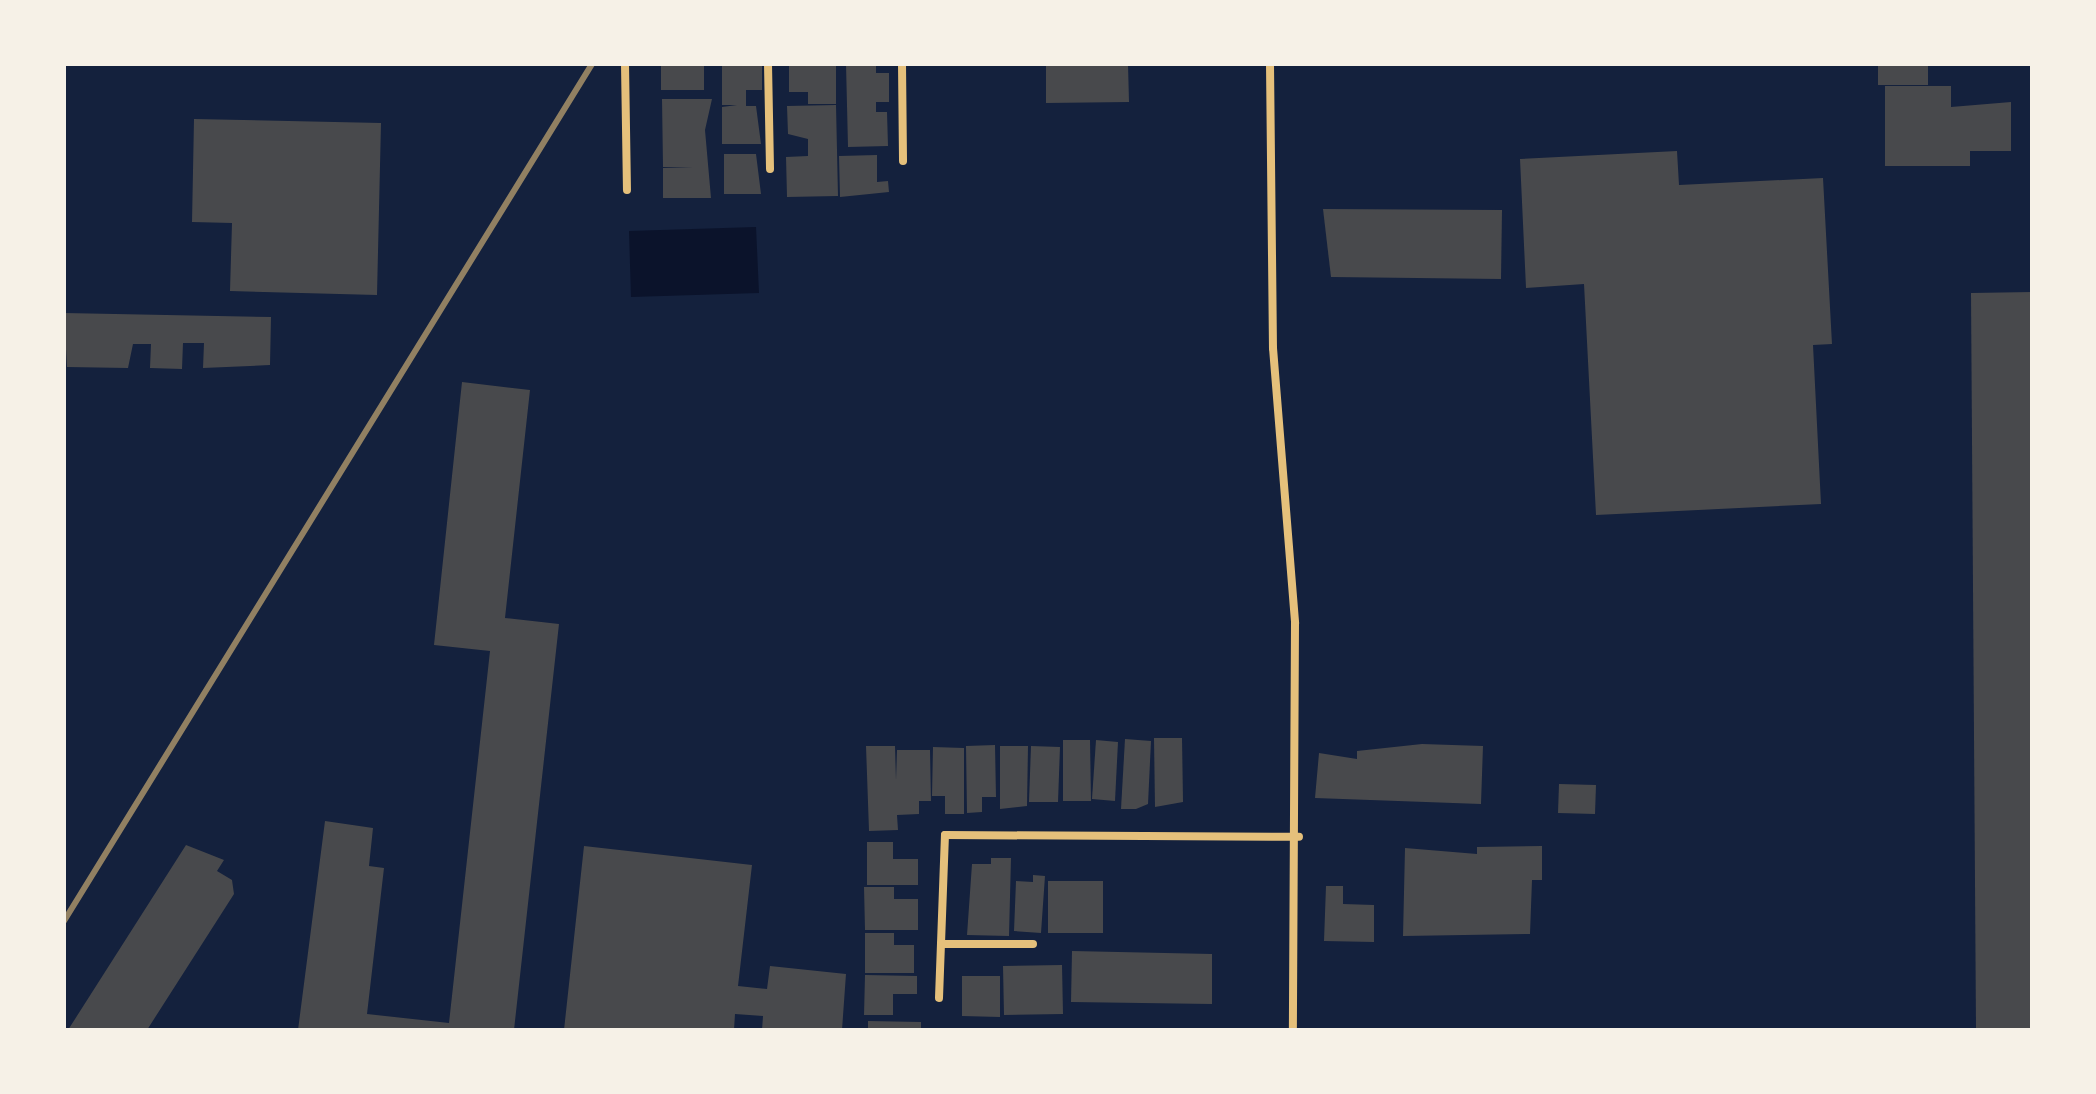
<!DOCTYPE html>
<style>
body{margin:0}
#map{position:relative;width:2096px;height:1094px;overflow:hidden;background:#14213d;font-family:"Noto Serif",serif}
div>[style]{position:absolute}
.water>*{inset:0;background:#0b132b}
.building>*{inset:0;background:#48494c}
.minor>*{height:8px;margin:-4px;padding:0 4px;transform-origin:4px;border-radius:4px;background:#e5c07b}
.rail>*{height:6px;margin:-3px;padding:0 3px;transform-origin:3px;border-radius:3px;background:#918062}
span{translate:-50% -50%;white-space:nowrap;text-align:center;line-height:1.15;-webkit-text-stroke:6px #f6f1e7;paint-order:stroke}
.frame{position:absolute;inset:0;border:66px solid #f6f1e7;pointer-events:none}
</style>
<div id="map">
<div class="water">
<div style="clip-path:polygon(756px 227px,759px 293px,631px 297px,629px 231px)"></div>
</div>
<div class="building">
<div style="clip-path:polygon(661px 64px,704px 64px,704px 90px,661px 90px)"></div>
<div style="clip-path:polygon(722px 64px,762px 64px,762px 90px,746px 90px,746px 106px,756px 106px,761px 144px,722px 144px,722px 107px,737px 105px,722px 105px)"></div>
<div style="clip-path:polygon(789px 64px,836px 64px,836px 104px,808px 104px,808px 92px,789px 92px)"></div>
<div style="clip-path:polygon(846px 64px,876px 64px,876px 73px,889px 73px,889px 102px,876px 102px,876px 112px,887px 112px,888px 146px,848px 147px)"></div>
<div style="clip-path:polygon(1046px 64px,1128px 64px,1129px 102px,1046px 103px)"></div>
<div style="clip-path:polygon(1878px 64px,1928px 64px,1928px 85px,1878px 85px)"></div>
<div style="clip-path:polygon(1885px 86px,1951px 86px,1951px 107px,2011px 102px,2011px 151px,1970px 151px,1970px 166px,1885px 166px)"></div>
<div style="clip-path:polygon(662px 99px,712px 99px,705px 130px,711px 198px,663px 198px,663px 168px,693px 167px,663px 167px)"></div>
<div style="clip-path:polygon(836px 105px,838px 196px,787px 197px,786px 157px,808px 156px,808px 139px,788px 134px,787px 106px)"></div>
<div style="clip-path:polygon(194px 119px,381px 123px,377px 295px,230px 291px,232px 223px,192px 222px)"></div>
<div style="clip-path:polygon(1677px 151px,1679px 185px,1823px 178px,1832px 344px,1813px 345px,1821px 504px,1596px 515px,1584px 284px,1526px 288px,1520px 159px)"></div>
<div style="clip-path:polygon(724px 154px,756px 154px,761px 194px,724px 194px)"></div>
<div style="clip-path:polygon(877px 155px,877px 182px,888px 181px,889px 192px,840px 197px,839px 156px)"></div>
<div style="clip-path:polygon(1323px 209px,1502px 210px,1501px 279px,1331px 277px)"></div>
<div style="clip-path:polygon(2032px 292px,2032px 1030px,1976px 1030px,1971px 293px)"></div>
<div style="clip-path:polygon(64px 313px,271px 317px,270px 365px,203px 368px,204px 343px,183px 343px,182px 369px,150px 368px,151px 344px,133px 344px,128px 368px,67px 367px)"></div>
<div style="clip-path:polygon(462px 382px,530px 390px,505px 618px,559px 624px,514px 1030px,298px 1030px,325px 821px,373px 828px,369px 866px,384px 868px,367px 1014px,449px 1023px,490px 651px,434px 645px)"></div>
<div style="clip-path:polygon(1154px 738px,1182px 738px,1183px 802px,1155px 807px)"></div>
<div style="clip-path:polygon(1125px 739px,1151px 741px,1148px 804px,1136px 809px,1121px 809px)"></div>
<div style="clip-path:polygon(1063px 740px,1090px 740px,1091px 801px,1063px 801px)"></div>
<div style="clip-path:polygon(1096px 740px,1118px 742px,1115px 801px,1092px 799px)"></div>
<div style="clip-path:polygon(1422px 744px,1483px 746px,1481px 804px,1315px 798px,1319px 753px,1357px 759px,1357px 751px)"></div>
<div style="clip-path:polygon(995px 745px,996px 797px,982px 797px,982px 812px,967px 813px,966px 746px)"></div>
<div style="clip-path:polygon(866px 746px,895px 746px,896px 780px,897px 750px,930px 750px,931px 801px,919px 801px,919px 814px,897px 815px,898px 830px,869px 831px)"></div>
<div style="clip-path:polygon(1000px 746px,1028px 746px,1027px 806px,1000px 809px)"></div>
<div style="clip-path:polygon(1031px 746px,1060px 747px,1058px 802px,1029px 802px)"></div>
<div style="clip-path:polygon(933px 747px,964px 748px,964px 814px,945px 814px,945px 796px,932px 796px)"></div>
<div style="clip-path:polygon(1559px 784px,1596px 785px,1595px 814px,1558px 813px)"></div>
<div style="clip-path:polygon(867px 842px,893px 842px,893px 859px,918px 859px,918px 885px,867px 885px)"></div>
<div style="clip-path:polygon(186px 845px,224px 860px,217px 871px,232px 880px,234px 894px,147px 1030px,68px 1030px)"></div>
<div style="clip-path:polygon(584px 846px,752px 865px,738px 986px,767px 989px,770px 966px,846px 974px,842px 1030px,762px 1030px,763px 1016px,735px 1014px,734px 1030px,564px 1030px)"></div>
<div style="clip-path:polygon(1542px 846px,1542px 880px,1532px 880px,1530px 934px,1403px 936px,1405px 848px,1477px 854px,1477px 847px)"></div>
<div style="clip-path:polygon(991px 858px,1011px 858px,1009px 936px,967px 935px,972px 864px,991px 864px)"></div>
<div style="clip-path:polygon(1033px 875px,1045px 876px,1041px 933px,1014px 931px,1016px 881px,1033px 882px)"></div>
<div style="clip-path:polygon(1048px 881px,1103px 881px,1103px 933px,1048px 933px)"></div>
<div style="clip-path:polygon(1326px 886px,1343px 886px,1343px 904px,1374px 905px,1374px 942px,1324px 941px)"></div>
<div style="clip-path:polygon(864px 887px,894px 887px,894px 899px,918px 899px,918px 930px,865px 930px)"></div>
<div style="clip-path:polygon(865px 933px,894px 933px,894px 945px,914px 945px,914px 973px,865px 973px)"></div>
<div style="clip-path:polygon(1072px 951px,1212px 954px,1212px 1004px,1071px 1002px)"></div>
<div style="clip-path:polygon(1062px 965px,1063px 1014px,1004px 1015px,1003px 966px)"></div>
<div style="clip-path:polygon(865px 975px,917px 976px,917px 994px,893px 994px,893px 1015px,864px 1015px)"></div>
<div style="clip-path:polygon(962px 976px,1000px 976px,1000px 1017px,962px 1016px)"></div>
<div style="clip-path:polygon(868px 1021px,921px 1022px,921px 1030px,868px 1030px)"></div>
</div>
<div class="minor">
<div style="left:625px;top:64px;width:126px;rotate:89.1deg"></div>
<div style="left:768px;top:64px;width:105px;rotate:88.9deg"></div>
<div style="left:902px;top:64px;width:97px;rotate:89.4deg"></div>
<div style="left:1270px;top:64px;width:284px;rotate:89.4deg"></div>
<div style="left:1273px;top:348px;width:276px;rotate:85.4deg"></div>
<div style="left:1295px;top:623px;width:407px;rotate:90.3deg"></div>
<div style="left:941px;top:944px;width:92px"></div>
<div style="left:939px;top:998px;width:163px;rotate:-87.9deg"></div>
<div style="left:945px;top:835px;width:354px;rotate:0.3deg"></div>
</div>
<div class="rail">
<div style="left:64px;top:921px;width:1007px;rotate:-58.36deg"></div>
</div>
<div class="frame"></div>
</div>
